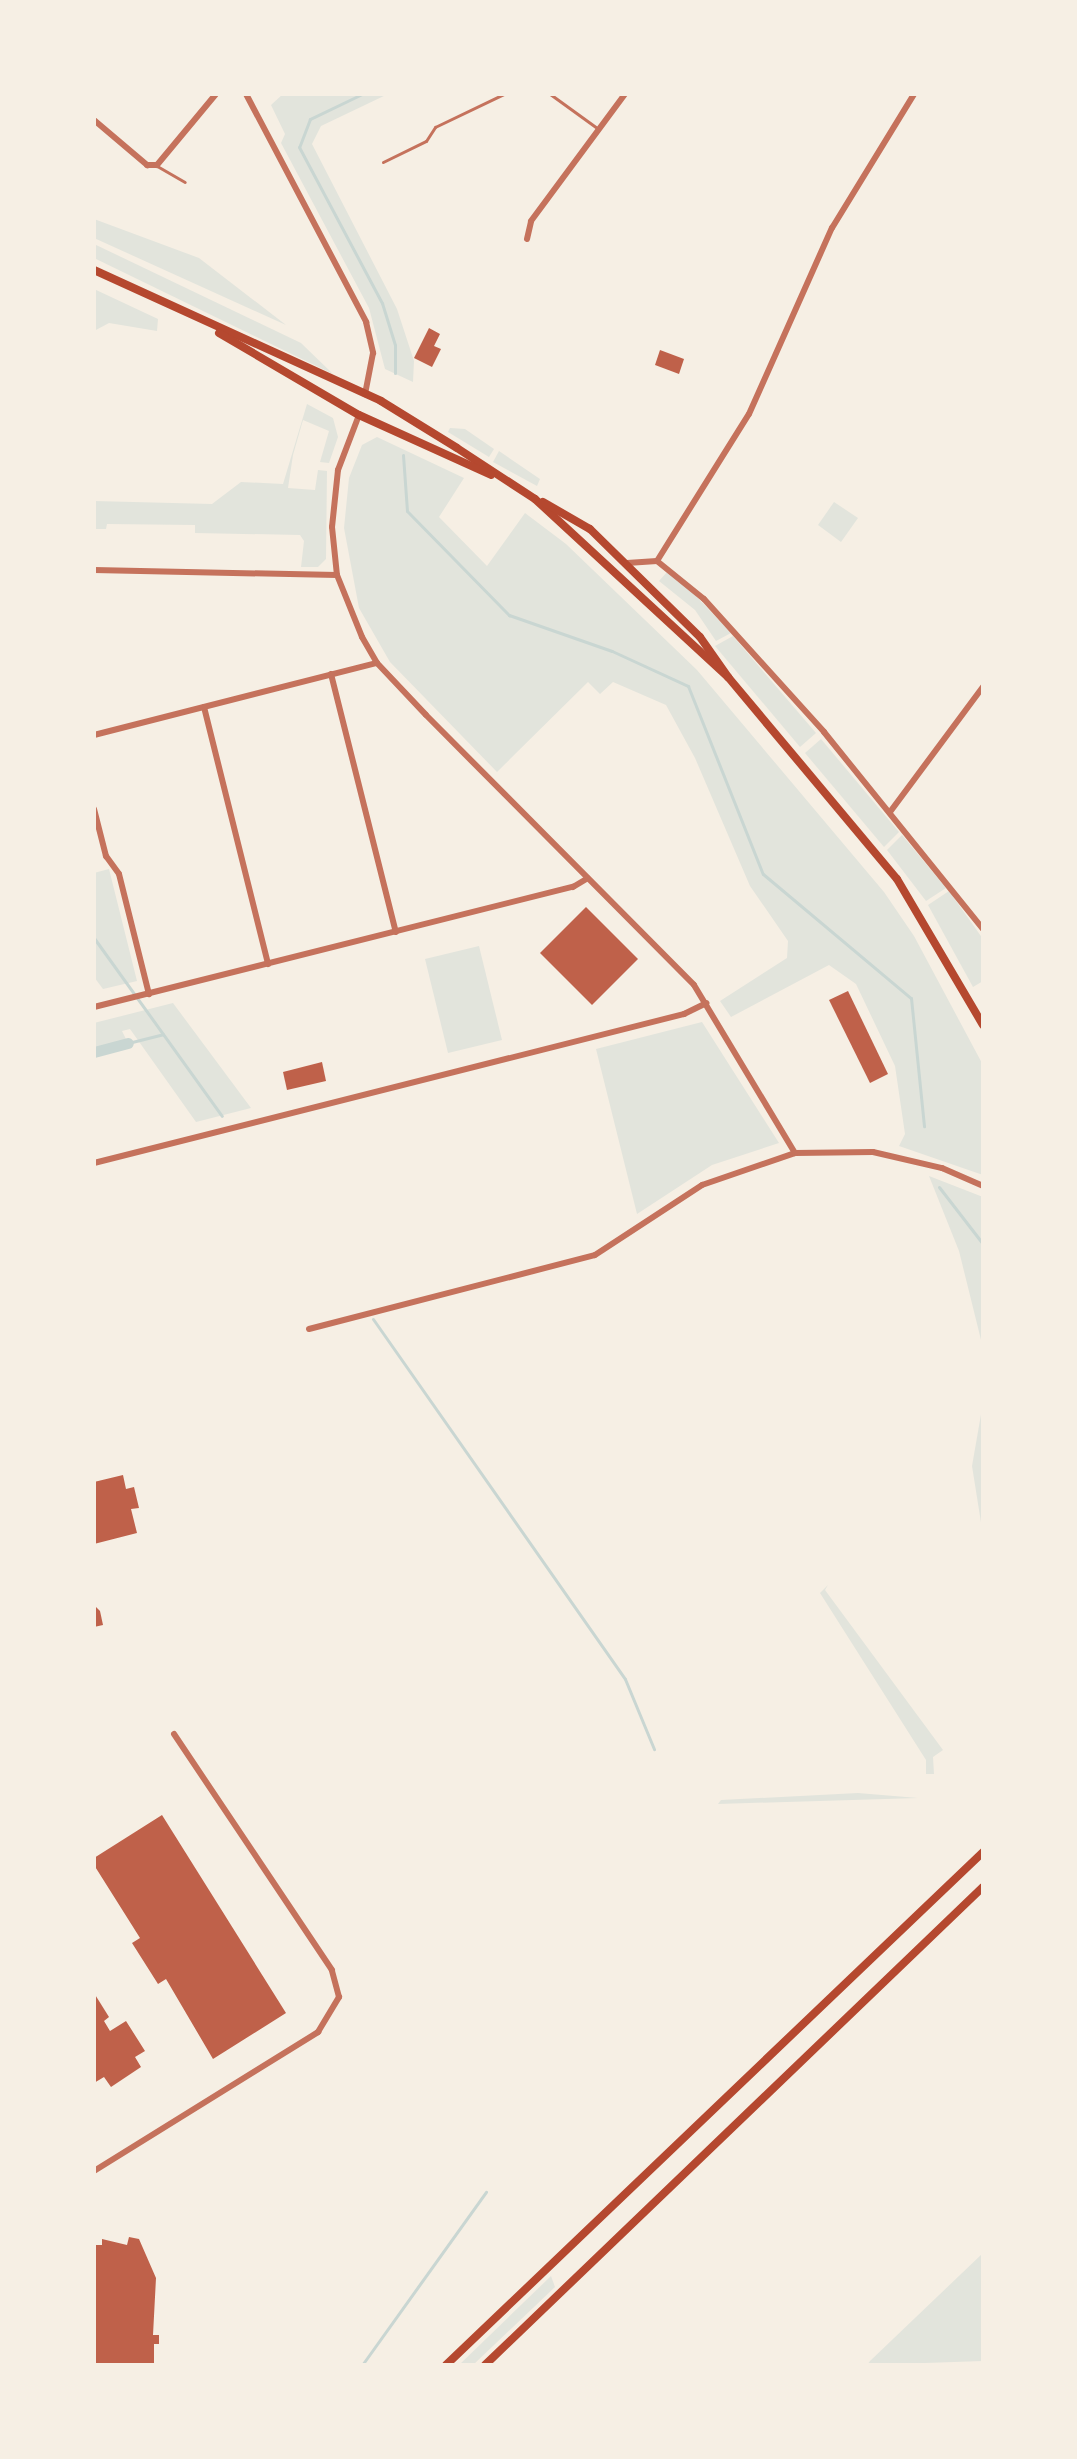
<!DOCTYPE html>
<style>
body{margin:0}
#map{position:relative;width:1077px;height:2459px;overflow:hidden;background:#f6efe4;font-family:"Sofia Sans Condensed",sans-serif}
div>[style]{position:absolute}
.green>*{inset:0;background:#e2e4dc}
.stream>*{height:3px;margin:-1.5px;padding:0 1.5px;transform-origin:1.5px;border-radius:1.5px;background:#c9d6d2}
.canal>*{height:11px;margin:-5.5px;padding:0 5.5px;transform-origin:5.5px;border-radius:5.5px;background:#c9d6d2}
.building>*{inset:0;background:#bf614a}
.service>*{height:3px;margin:-1.5px;padding:0 1.5px;transform-origin:1.5px;border-radius:1.5px;background:#c5725c}
.minor>*{height:6px;margin:-3px;padding:0 3px;transform-origin:3px;border-radius:3px;background:#c5725c}
.secondary>*{height:8px;margin:-4px;padding:0 4px;transform-origin:4px;border-radius:4px;background:#b5482f}
span{translate:-50% -50%;white-space:nowrap;text-align:center;line-height:1.15;-webkit-text-stroke:6px #f6efe4;paint-order:stroke}
.frame{position:absolute;inset:0;border:96px solid #f6efe4;pointer-events:none}
</style>
<div id="map">
<div class="green">
<div style="clip-path:polygon(283px 94px,388px 94px,321px 126px,312px 144px,397px 309px,414px 361px,413px 382px,385px 369px,369px 308px,281px 143px,285px 134px,271px 105px)"></div>
<div style="clip-path:polygon(94px 219px,199px 258px,286px 325px,94px 238px)"></div>
<div style="clip-path:polygon(94px 244px,301px 343px,333px 374px,94px 258px)"></div>
<div style="clip-path:polygon(94px 289px,158px 319px,157px 331px,109px 323px,94px 331px)"></div>
<div style="clip-path:polygon(307px 404px,333px 418px,338px 437px,329px 463px,320px 462px,329px 431px,303px 420px,293px 455px,288px 488px,315px 490px,318px 470px,327px 471px,326px 559px,318px 567px,301px 567px,304px 541px,300px 535px,195px 533px,195px 525px,107px 524px,106px 529px,94px 529px,94px 501px,212px 504px,241px 482px,283px 484px)"></div>
<div style="clip-path:polygon(450px 428px,465px 429px,494px 449px,489px 457px,448px 432px)"></div>
<div style="clip-path:polygon(377px 437px,464px 478px,439px 517px,487px 566px,525px 513px,566px 544px,697px 670px,884px 892px,914px 936px,983px 1065px,983px 1175px,899px 1146px,905px 1134px,895px 1066px,856px 984px,829px 965px,731px 1017px,720px 1001px,787px 958px,788px 941px,750px 886px,695px 758px,666px 705px,613px 682px,600px 694px,588px 682px,497px 772px,390px 662px,359px 608px,344px 528px,349px 478px,362px 445px)"></div>
<div style="clip-path:polygon(499px 451px,540px 479px,537px 486px,493px 462px)"></div>
<div style="clip-path:polygon(834px 502px,858px 518px,841px 542px,818px 525px)"></div>
<div style="clip-path:polygon(667px 572px,694px 594px,731px 633px,716px 641px,695px 610px,659px 581px)"></div>
<div style="clip-path:polygon(733px 636px,816px 733px,800px 747px,715px 646px)"></div>
<div style="clip-path:polygon(821px 739px,899px 832px,884px 847px,805px 753px)"></div>
<div style="clip-path:polygon(902px 835px,946px 888px,926px 901px,887px 850px)"></div>
<div style="clip-path:polygon(109px 869px,137px 981px,103px 989px,94px 977px,94px 873px)"></div>
<div style="clip-path:polygon(949px 891px,983px 939px,983px 981px,973px 987px,928px 905px)"></div>
<div style="clip-path:polygon(479px 946px,502px 1040px,448px 1053px,425px 959px)"></div>
<div style="clip-path:polygon(173px 1003px,251px 1108px,196px 1122px,130px 1029px,122px 1031px,128px 1043px,94px 1052px,94px 1023px)"></div>
<div style="clip-path:polygon(702px 1022px,779px 1143px,712px 1165px,637px 1214px,596px 1049px)"></div>
<div style="clip-path:polygon(929px 1176px,983px 1197px,983px 1348px,959px 1251px)"></div>
<div style="clip-path:polygon(983px 1403px,983px 1535px,972px 1466px)"></div>
<div style="clip-path:polygon(828px 1585px,825px 1590px,943px 1750px,933px 1757px,934px 1774px,926px 1774px,926px 1760px,820px 1593px)"></div>
<div style="clip-path:polygon(858px 1793px,918px 1798px,718px 1804px,721px 1800px)"></div>
<div style="clip-path:polygon(983px 2253px,983px 2361px,867px 2365px,870px 2361px)"></div>
<div style="clip-path:polygon(551px 2276px,555px 2287px,473px 2365px,459px 2365px)"></div>
</div>
<div class="stream">
<div style="left:362px;top:94px;width:58px;rotate:154.3deg"></div>
<div style="left:310px;top:119px;width:30px;rotate:111deg"></div>
<div style="left:299px;top:147px;width:177px;rotate:62deg"></div>
<div style="left:382px;top:303px;width:44px;rotate:72.8deg"></div>
<div style="left:395px;top:345px;width:28px;rotate:90deg"></div>
<div style="left:403px;top:455px;width:56px;rotate:85.9deg"></div>
<div style="left:407px;top:511px;width:146px;rotate:45.6deg"></div>
<div style="left:509px;top:615px;width:109px;rotate:19.3deg"></div>
<div style="left:612px;top:651px;width:84px;rotate:24.7deg"></div>
<div style="left:688px;top:686px;width:202px;rotate:68.3deg"></div>
<div style="left:763px;top:874px;width:193px;rotate:40deg"></div>
<div style="left:911px;top:998px;width:129px;rotate:84.2deg"></div>
<div style="left:94px;top:938px;width:219px;rotate:54.3deg"></div>
<div style="left:128px;top:1043px;width:36px;rotate:-14deg"></div>
<div style="left:939px;top:1187px;width:72px;rotate:52.3deg"></div>
<div style="left:373px;top:1319px;width:439px;rotate:55deg"></div>
<div style="left:625px;top:1679px;width:76px;rotate:67.5deg"></div>
<div style="left:362px;top:2365px;width:213px;rotate:-54.4deg"></div>
</div>
<div class="canal">
<div style="left:94px;top:1052px;width:35px;rotate:-15deg"></div>
</div>
<div class="building">
<div style="clip-path:polygon(429px 328px,440px 334px,434px 346px,441px 349px,432px 367px,414px 358px)"></div>
<div style="clip-path:polygon(660px 350px,684px 359px,679px 374px,655px 365px)"></div>
<div style="clip-path:polygon(586px 907px,638px 959px,592px 1005px,540px 953px)"></div>
<div style="clip-path:polygon(848px 991px,888px 1074px,870px 1083px,829px 1000px)"></div>
<div style="clip-path:polygon(322px 1062px,326px 1081px,287px 1090px,283px 1072px)"></div>
<div style="clip-path:polygon(123px 1475px,126px 1489px,134px 1487px,139px 1508px,131px 1509px,137px 1533px,94px 1544px,94px 1482px)"></div>
<div style="clip-path:polygon(94px 1605px,100px 1611px,103px 1625px,94px 1627px)"></div>
<div style="clip-path:polygon(162px 1815px,286px 2013px,213px 2059px,166px 1979px,158px 1984px,132px 1943px,140px 1938px,94px 1865px,94px 1858px)"></div>
<div style="clip-path:polygon(94px 1993px,109px 2017px,104px 2021px,110px 2031px,126px 2021px,145px 2051px,135px 2057px,141px 2067px,111px 2087px,104px 2077px,94px 2083px)"></div>
<div style="clip-path:polygon(129px 2237px,139px 2239px,156px 2278px,153px 2335px,159px 2335px,159px 2344px,154px 2344px,154px 2365px,94px 2365px,94px 2245px,102px 2245px,102px 2239px,127px 2245px)"></div>
</div>
<div class="service">
<div style="left:550px;top:94px;width:58px;rotate:35.9deg"></div>
<div style="left:383px;top:162px;width:48px;rotate:-26deg"></div>
<div style="left:426px;top:141px;width:17px;rotate:-57deg"></div>
<div style="left:435px;top:127px;width:76px;rotate:-25.6deg"></div>
<div style="left:157px;top:166px;width:32px;rotate:30deg"></div>
</div>
<div class="minor">
<div style="left:246px;top:94px;width:258px;rotate:62.2deg"></div>
<div style="left:366px;top:322px;width:32px;rotate:77deg"></div>
<div style="left:373px;top:353px;width:42px;rotate:101deg"></div>
<div style="left:94px;top:120px;width:70px;rotate:40.3deg"></div>
<div style="left:147px;top:165px;width:10px"></div>
<div style="left:157px;top:165px;width:92px;rotate:-50.3deg"></div>
<div style="left:527px;top:239px;width:18px;rotate:-77deg"></div>
<div style="left:531px;top:221px;width:158px;rotate:-53.5deg"></div>
<div style="left:359px;top:415px;width:59px;rotate:110.9deg"></div>
<div style="left:338px;top:470px;width:57px;rotate:96deg"></div>
<div style="left:332px;top:527px;width:48px;rotate:84.1deg"></div>
<div style="left:337px;top:575px;width:67px;rotate:68deg"></div>
<div style="left:362px;top:637px;width:30px;rotate:60deg"></div>
<div style="left:377px;top:663px;width:71px;rotate:46.7deg"></div>
<div style="left:426px;top:715px;width:380px;rotate:45.2deg"></div>
<div style="left:694px;top:985px;width:196px;rotate:59deg"></div>
<div style="left:657px;top:561px;width:173px;rotate:-58deg"></div>
<div style="left:749px;top:414px;width:204px;rotate:-66deg"></div>
<div style="left:832px;top:228px;width:157px;rotate:-58.5deg"></div>
<div style="left:627px;top:563px;width:30px;rotate:-4deg"></div>
<div style="left:657px;top:561px;width:60px;rotate:39deg"></div>
<div style="left:704px;top:599px;width:179px;rotate:47.9deg"></div>
<div style="left:824px;top:732px;width:253px;rotate:51.1deg"></div>
<div style="left:94px;top:570px;width:243px;rotate:1.2deg"></div>
<div style="left:331px;top:674px;width:266px;rotate:75.9deg"></div>
<div style="left:204px;top:707px;width:265px;rotate:76deg"></div>
<div style="left:94px;top:735px;width:292px;rotate:-14.3deg"></div>
<div style="left:94px;top:809px;width:49px;rotate:75.7deg"></div>
<div style="left:106px;top:856px;width:22px;rotate:54deg"></div>
<div style="left:119px;top:874px;width:124px;rotate:76deg"></div>
<div style="left:890px;top:812px;width:156px;rotate:-53.4deg"></div>
<div style="left:94px;top:1007px;width:494px;rotate:-14.1deg"></div>
<div style="left:573px;top:887px;width:17px;rotate:-31deg"></div>
<div style="left:94px;top:1163px;width:609px;rotate:-14.17deg"></div>
<div style="left:684px;top:1014px;width:25px;rotate:-26deg"></div>
<div style="left:309px;top:1329px;width:295px;rotate:-14.5deg"></div>
<div style="left:595px;top:1255px;width:128px;rotate:-33.2deg"></div>
<div style="left:702px;top:1185px;width:98px;rotate:-19deg"></div>
<div style="left:795px;top:1153px;width:78px;rotate:-0.7deg"></div>
<div style="left:873px;top:1152px;width:71px;rotate:13.1deg"></div>
<div style="left:942px;top:1168px;width:45px;rotate:23.7deg"></div>
<div style="left:94px;top:2171px;width:264px;rotate:-31.8deg"></div>
<div style="left:318px;top:2032px;width:41px;rotate:-59deg"></div>
<div style="left:339px;top:1997px;width:28px;rotate:-105deg"></div>
<div style="left:332px;top:1970px;width:284px;rotate:-123.8deg"></div>
</div>
<div class="secondary">
<div style="left:94px;top:270px;width:315px;rotate:24.5deg"></div>
<div style="left:381px;top:401px;width:89px;rotate:31.7deg"></div>
<div style="left:457px;top:448px;width:93px;rotate:33.2deg"></div>
<div style="left:535px;top:499px;width:263px;rotate:42.7deg"></div>
<div style="left:219px;top:333px;width:162px;rotate:30.4deg"></div>
<div style="left:359px;top:415px;width:145px;rotate:24.4deg"></div>
<div style="left:543px;top:502px;width:54px;rotate:29.9deg"></div>
<div style="left:590px;top:529px;width:154px;rotate:44.5deg"></div>
<div style="left:700px;top:637px;width:49px;rotate:55deg"></div>
<div style="left:728px;top:677px;width:263px;rotate:50.1deg"></div>
<div style="left:897px;top:879px;width:169px;rotate:59.5deg"></div>
<div style="left:446px;top:2365px;width:743px;rotate:-43.69deg"></div>
<div style="left:485px;top:2365px;width:690px;rotate:-43.83deg"></div>
</div>
<div class="frame"></div>
</div>
